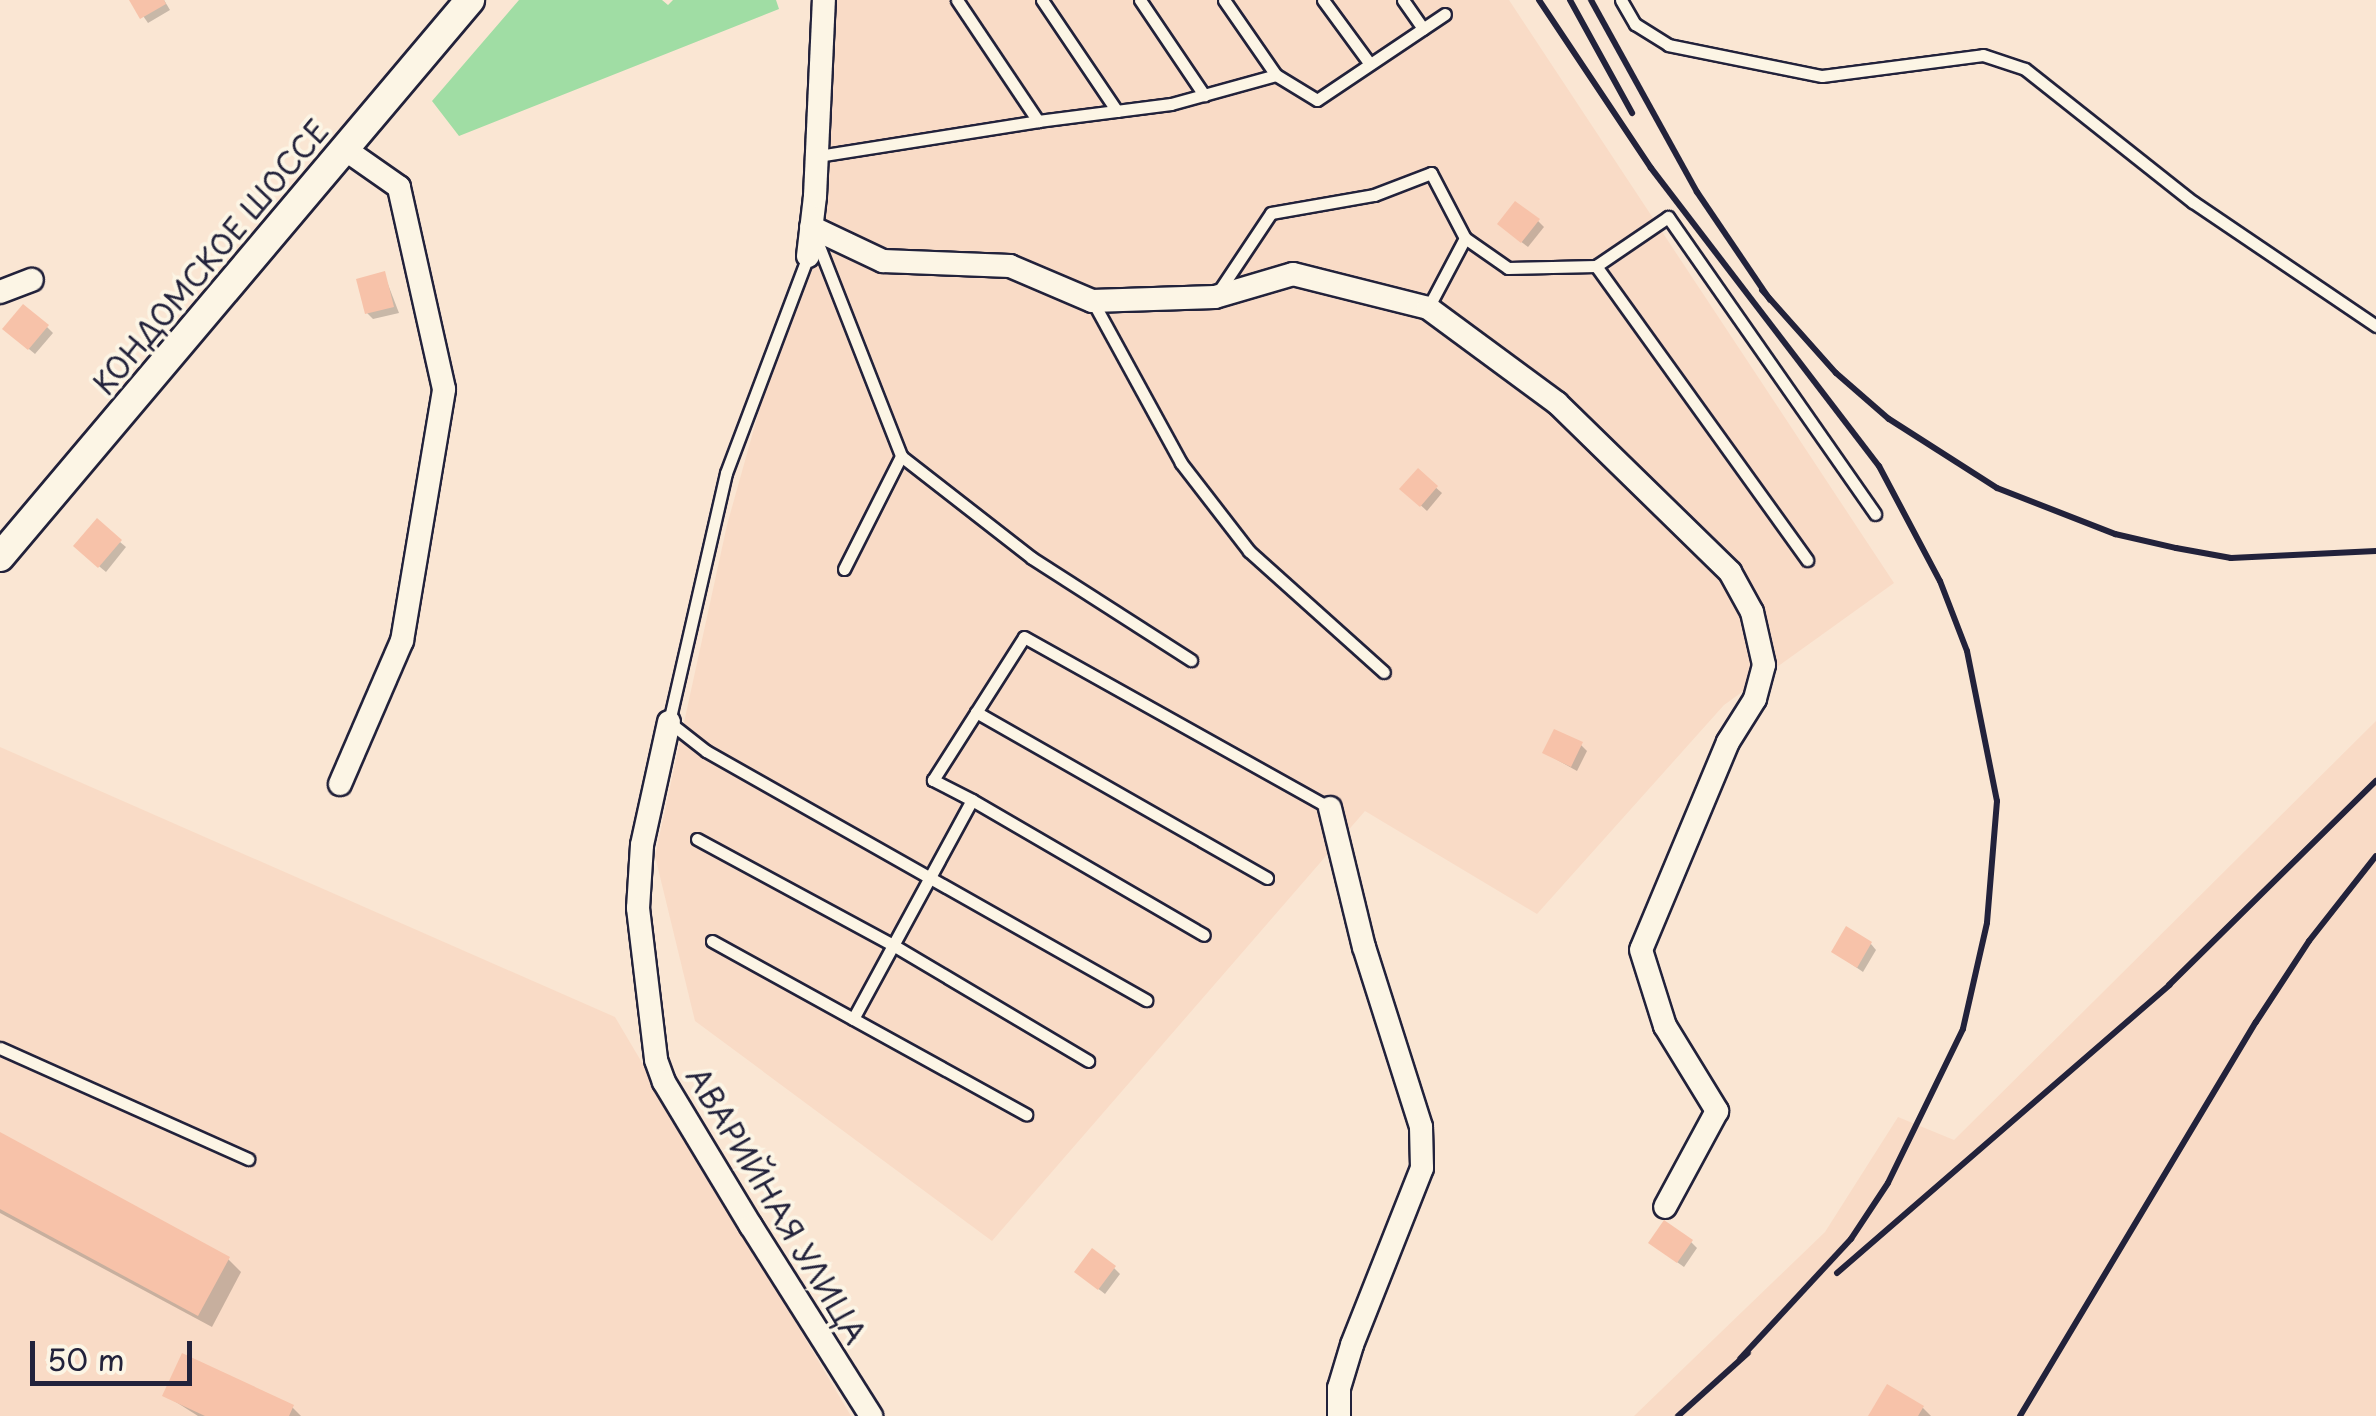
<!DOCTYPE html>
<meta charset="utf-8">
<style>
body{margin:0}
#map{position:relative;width:2376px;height:1416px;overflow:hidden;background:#fae6d3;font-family:"Playpen Sans",sans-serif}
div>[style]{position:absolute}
.built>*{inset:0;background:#f9dbc6}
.green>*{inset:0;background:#a0dda4}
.shadow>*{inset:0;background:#0003}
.building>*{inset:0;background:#f7c2a9}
.roads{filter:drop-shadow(2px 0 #22223b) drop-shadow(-2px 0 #22223b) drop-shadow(0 2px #22223b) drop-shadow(0 -2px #22223b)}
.service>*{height:11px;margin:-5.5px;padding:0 5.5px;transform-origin:5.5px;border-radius:5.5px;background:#fcf5e5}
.minor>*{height:22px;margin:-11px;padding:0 11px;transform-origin:11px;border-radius:11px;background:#fcf5e5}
.tertiary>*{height:28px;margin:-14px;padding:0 14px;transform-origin:14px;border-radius:14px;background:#fcf5e5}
.rail>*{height:6px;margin:-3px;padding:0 3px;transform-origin:3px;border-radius:3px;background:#22223b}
span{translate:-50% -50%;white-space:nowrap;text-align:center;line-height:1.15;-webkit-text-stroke:8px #fcf5e5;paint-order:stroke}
.street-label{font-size:30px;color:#22223b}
.scale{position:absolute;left:30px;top:1341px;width:162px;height:45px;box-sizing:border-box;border:5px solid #22223b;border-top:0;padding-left:12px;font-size:30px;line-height:35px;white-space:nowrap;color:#22223b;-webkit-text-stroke:8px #fcf5e5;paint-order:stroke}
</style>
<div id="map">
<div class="built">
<div style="clip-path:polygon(836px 0,1509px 0,1894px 583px,1724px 705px,1537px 914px,1365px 811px,992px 1241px,695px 1021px,655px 856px,727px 525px,826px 171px)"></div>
<div style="clip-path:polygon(2376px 721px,2376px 1416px,1634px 1416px,1825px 1232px,1898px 1117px,1954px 1140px)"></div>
<div style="clip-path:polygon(0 747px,615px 1017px,851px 1416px,0 1416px)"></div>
</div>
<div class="green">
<div style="clip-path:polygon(519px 0,662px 0,668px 5px,673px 0,776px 0,779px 9px,459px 136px,432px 101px)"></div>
</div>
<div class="shadow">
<div style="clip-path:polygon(132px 0,164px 0,170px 10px,148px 23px)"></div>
<div style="clip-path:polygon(1538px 221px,1544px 227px,1528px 247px,1506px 230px)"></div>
<div style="clip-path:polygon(384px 274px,399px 313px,373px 319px,367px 313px)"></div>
<div style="clip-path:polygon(47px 327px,53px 333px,35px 354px,12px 335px)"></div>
<div style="clip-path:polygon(1418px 472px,1442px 493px,1427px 511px,1403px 489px)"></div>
<div style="clip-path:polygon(120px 542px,126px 547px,106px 572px,82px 552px)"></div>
<div style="clip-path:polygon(1581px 745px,1587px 751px,1577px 771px,1545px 753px)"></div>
<div style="clip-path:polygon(1871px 944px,1876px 950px,1863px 972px,1834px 952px)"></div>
<div style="clip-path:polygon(0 1135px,228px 1259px,241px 1272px,212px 1327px,0 1213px)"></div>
<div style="clip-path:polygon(1691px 1242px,1697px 1248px,1684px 1267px,1657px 1248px)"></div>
<div style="clip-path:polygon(1114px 1268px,1120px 1274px,1105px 1294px,1083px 1277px)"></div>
<div style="clip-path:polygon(1888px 1387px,1923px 1408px,1931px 1416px,1871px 1416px)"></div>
<div style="clip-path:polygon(165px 1395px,292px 1407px,301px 1416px,198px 1416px)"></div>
</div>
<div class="building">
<div style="clip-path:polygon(129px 0,164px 0,166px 4px,140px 19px)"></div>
<div style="clip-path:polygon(1515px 201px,1540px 219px,1521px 243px,1497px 224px)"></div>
<div style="clip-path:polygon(385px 271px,394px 307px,365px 314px,356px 279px)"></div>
<div style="clip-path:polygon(23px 304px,49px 325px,28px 350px,2px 329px)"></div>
<div style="clip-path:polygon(1418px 468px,1438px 486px,1420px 507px,1399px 489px)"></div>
<div style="clip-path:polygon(97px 518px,122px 540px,98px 568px,73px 546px)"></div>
<div style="clip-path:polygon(1554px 729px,1583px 742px,1571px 767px,1542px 753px)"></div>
<div style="clip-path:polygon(1846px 926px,1872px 942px,1857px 968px,1831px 952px)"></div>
<div style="clip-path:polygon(0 1132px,230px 1257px,198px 1316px,0 1209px)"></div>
<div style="clip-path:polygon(1664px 1220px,1693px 1240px,1677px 1263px,1648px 1243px)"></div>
<div style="clip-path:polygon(1092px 1248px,1116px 1266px,1098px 1290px,1074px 1272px)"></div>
<div style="clip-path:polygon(182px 1353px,294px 1405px,289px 1416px,205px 1416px,162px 1396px)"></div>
<div style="clip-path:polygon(1887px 1384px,1924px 1406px,1918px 1416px,1868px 1416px)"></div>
</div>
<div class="roads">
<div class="service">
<div style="left:1042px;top:0;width:134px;rotate:56deg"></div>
<div style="left:1140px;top:0;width:115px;rotate:56deg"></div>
<div style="left:1224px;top:0;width:91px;rotate:55.3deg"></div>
<div style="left:1323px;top:0;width:79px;rotate:53.7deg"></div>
<div style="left:1403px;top:0;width:35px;rotate:55deg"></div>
<div style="left:1621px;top:0;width:28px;rotate:60deg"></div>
<div style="left:1635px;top:24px;width:39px;rotate:32deg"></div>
<div style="left:1668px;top:45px;width:157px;rotate:11.4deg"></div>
<div style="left:1822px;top:76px;width:162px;rotate:-7.4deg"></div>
<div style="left:1983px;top:55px;width:44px;rotate:18.4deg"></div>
<div style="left:2025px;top:69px;width:214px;rotate:38.4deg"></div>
<div style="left:2193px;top:202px;width:221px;rotate:34.1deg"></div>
<div style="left:1038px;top:121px;width:134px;rotate:-7.3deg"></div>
<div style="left:1171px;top:104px;width:109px;rotate:-15.4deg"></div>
<div style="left:1276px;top:75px;width:48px;rotate:31.4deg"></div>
<div style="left:1317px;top:100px;width:154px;rotate:-33.9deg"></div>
<div style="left:818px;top:156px;width:223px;rotate:-9deg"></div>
<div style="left:1038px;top:121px;width:146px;rotate:-123.8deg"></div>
<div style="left:815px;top:236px;width:236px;rotate:68.6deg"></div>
<div style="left:901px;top:456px;width:166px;rotate:37.9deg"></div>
<div style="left:1032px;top:558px;width:189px;rotate:32.7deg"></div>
<div style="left:808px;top:256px;width:232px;rotate:110.7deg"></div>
<div style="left:726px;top:473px;width:255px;rotate:102.9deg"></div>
<div style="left:669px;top:722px;width:47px;rotate:38.1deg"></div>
<div style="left:706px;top:751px;width:506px;rotate:29.51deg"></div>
<div style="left:1596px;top:266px;width:87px;rotate:-34.2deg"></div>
<div style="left:1668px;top:217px;width:362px;rotate:55.1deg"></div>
<div style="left:1217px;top:294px;width:97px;rotate:-56.3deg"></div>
<div style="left:1271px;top:213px;width:105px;rotate:-9.9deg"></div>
<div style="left:1374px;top:195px;width:61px;rotate:-21.1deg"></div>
<div style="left:1431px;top:173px;width:73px;rotate:62.4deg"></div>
<div style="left:1465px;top:238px;width:52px;rotate:34.9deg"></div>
<div style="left:1508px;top:268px;width:88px;rotate:-1.3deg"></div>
<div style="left:1596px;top:266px;width:362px;rotate:54.3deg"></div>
<div style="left:1093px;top:302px;width:183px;rotate:61.3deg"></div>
<div style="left:1181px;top:463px;width:111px;rotate:52.3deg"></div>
<div style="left:1249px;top:551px;width:181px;rotate:41.9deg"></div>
<div style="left:1428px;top:308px;width:79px;rotate:-62.1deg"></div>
<div style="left:844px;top:569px;width:127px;rotate:-63.2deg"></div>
<div style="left:976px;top:712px;width:335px;rotate:29.7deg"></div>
<div style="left:972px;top:800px;width:268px;rotate:30.2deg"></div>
<div style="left:697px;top:839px;width:223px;rotate:28.4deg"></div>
<div style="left:893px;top:945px;width:227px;rotate:30.7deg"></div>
<div style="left:712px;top:941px;width:359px;rotate:28.9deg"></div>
<div style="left:853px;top:1019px;width:249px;rotate:-61.5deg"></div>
<div style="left:972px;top:800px;width:44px;rotate:-152.9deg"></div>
<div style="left:933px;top:780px;width:169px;rotate:-57.5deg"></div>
<div style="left:1024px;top:637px;width:351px;rotate:29.2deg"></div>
<div style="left:0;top:1048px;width:272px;rotate:24.1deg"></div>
</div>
<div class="minor">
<div style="left:811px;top:227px;width:80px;rotate:25.3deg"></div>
<div style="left:883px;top:261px;width:127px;rotate:2.3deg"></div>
<div style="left:1010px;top:266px;width:89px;rotate:23.1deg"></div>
<div style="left:1092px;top:301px;width:123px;rotate:-1.9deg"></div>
<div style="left:1215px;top:297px;width:81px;rotate:-16.4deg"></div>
<div style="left:1293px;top:274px;width:139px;rotate:14.1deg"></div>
<div style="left:1428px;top:308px;width:160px;rotate:36.4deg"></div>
<div style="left:1557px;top:403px;width:242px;rotate:44.3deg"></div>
<div style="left:1730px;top:572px;width:46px;rotate:61.2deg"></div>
<div style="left:1752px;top:612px;width:54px;rotate:77.2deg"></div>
<div style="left:1764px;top:665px;width:35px;rotate:105deg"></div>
<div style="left:1755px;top:699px;width:51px;rotate:122.1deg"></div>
<div style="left:1728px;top:742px;width:225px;rotate:112.7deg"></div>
<div style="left:1641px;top:950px;width:80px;rotate:72.5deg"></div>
<div style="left:1665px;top:1026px;width:100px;rotate:58.5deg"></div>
<div style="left:1717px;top:1111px;width:109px;rotate:118.4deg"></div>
<div style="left:808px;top:256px;width:60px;rotate:-83.3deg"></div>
<div style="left:815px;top:196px;width:196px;rotate:-87.4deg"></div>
<div style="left:0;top:292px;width:34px;rotate:-21deg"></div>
<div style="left:669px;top:722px;width:126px;rotate:102.4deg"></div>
<div style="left:642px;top:845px;width:63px;rotate:93.6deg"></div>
<div style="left:638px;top:908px;width:153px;rotate:83.2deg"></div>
<div style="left:656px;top:1060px;width:23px;rotate:70deg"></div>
<div style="left:664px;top:1082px;width:168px;rotate:58.9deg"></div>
<div style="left:751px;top:1226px;width:225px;rotate:57.7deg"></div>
<div style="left:340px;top:784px;width:156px;rotate:-66.6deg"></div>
<div style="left:402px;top:641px;width:255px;rotate:-80.5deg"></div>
<div style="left:444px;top:389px;width:207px;rotate:-102.6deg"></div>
<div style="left:399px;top:187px;width:68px;rotate:-145.1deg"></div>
<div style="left:1330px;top:808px;width:143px;rotate:76.3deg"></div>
<div style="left:1364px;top:947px;width:189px;rotate:72.4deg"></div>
<div style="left:1421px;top:1127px;width:41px;rotate:88.6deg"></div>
<div style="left:1422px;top:1168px;width:190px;rotate:111.6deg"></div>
<div style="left:1352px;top:1345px;width:45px;rotate:106.8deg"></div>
<div style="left:1339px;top:1388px;width:28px;rotate:90deg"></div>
</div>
<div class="tertiary">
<div style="left:0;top:557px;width:729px;rotate:-49.84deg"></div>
</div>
</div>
<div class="rail">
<div style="left:1539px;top:0;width:202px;rotate:56.3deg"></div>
<div style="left:1651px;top:168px;width:375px;rotate:52.6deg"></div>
<div style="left:1879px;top:466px;width:130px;rotate:62.1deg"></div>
<div style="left:1940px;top:581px;width:75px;rotate:68.9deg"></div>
<div style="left:1967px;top:651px;width:153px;rotate:78.7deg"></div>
<div style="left:1997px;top:801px;width:122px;rotate:94.7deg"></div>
<div style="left:1987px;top:923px;width:109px;rotate:102.8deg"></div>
<div style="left:1963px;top:1029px;width:171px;rotate:116deg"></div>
<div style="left:1888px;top:1183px;width:67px;rotate:123.5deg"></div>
<div style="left:1851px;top:1239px;width:163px;rotate:132.8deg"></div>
<div style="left:1570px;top:0;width:129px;rotate:61.2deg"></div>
<div style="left:1591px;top:0;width:219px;rotate:61.1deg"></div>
<div style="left:1697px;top:192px;width:130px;rotate:55.9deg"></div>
<div style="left:1762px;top:290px;width:111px;rotate:48.3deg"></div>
<div style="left:1836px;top:373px;width:70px;rotate:41deg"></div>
<div style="left:1889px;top:419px;width:128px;rotate:32.6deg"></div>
<div style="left:1997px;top:488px;width:127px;rotate:21.3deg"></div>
<div style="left:2115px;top:534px;width:63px;rotate:12.9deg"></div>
<div style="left:2176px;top:548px;width:56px;rotate:10.3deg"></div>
<div style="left:2231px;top:558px;width:145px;rotate:-2.8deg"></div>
<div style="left:1837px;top:1273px;width:440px;rotate:-40.9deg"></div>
<div style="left:2169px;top:985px;width:291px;rotate:-44.6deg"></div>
<div style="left:1678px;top:1416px;width:94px;rotate:-42deg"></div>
<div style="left:2020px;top:1416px;width:459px;rotate:-59.1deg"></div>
<div style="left:2256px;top:1022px;width:97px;rotate:-56.8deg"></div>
<div style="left:2309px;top:941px;width:108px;rotate:-51.8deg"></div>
</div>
<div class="street-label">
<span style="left:210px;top:257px;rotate:-50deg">КОНДОМСКОЕ ШОССЕ</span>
<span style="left:777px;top:1205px;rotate:59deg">АВАРИЙНАЯ УЛИЦА</span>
</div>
<div class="scale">50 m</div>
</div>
